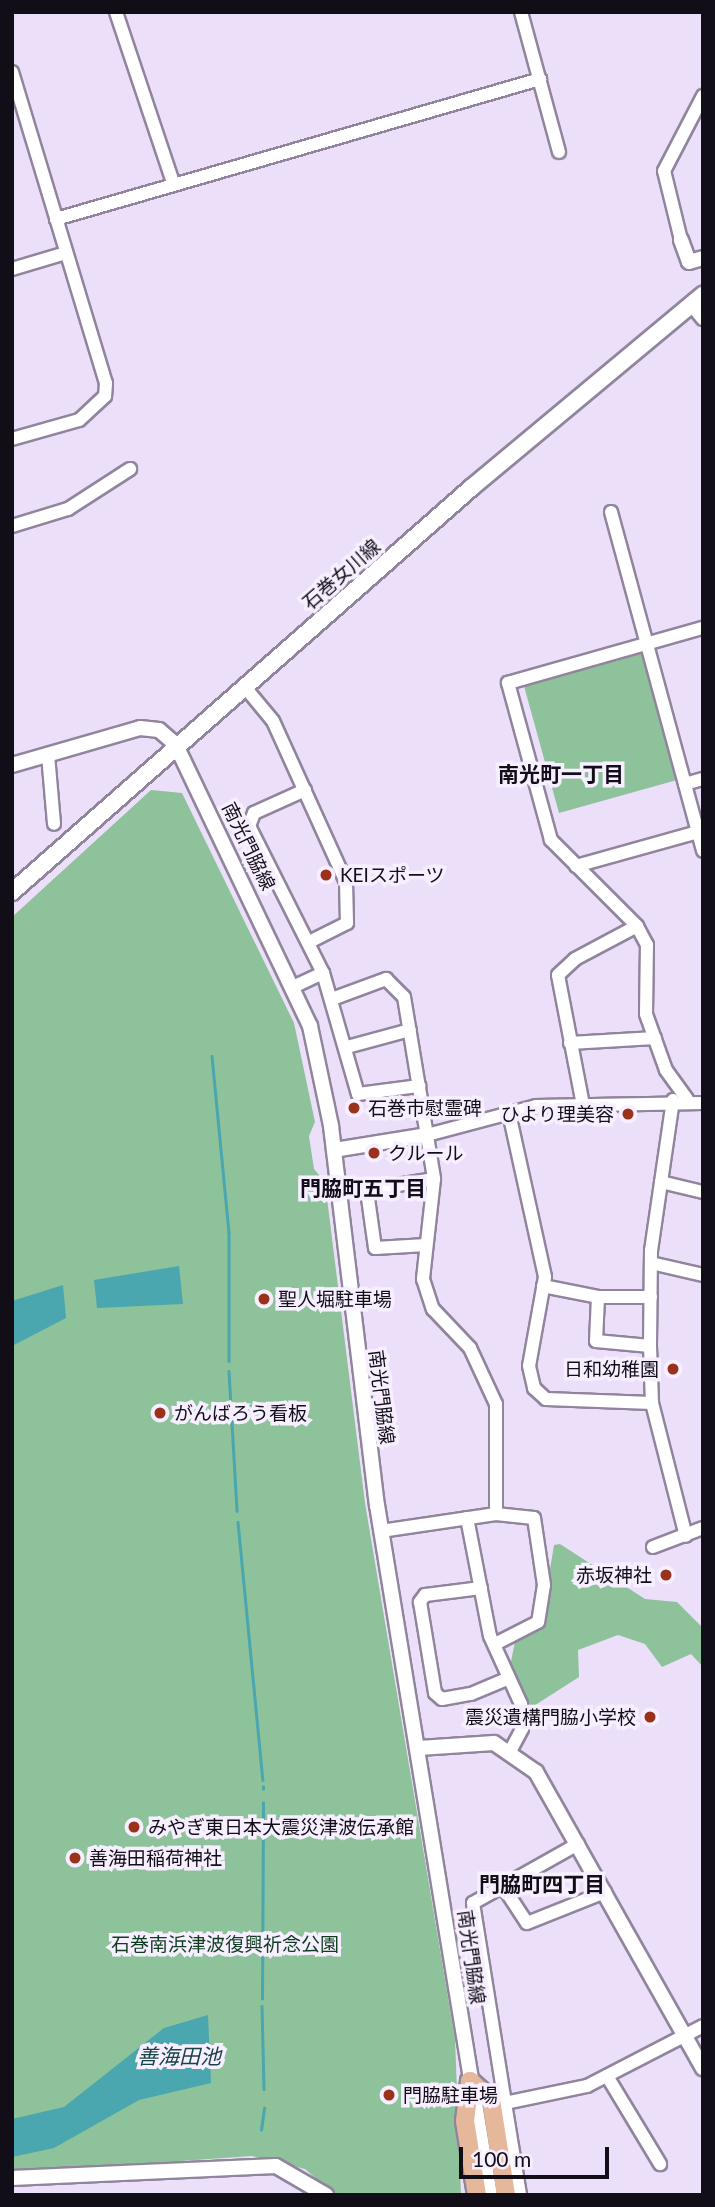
<!DOCTYPE html>
<meta charset="utf-8">
<style>
body{margin:0}
#map{position:relative;width:715px;height:2207px;overflow:hidden;background:#ecdffa;font-family:Lato,"Noto Sans JP",sans-serif}
div>[style]{position:absolute}
.green>*{inset:0;background:#8dc29b}
.water>*{inset:0;background:#4aa6af}
.stream>*{height:2.5px;margin:-1.25px;padding:0 1.25px;transform-origin:1.25px;border-radius:1.25px;background:#4aa6af}
.roads{filter:drop-shadow(2px 0 #91859d) drop-shadow(-2px 0 #91859d) drop-shadow(0 2px #91859d) drop-shadow(0 -2px #91859d)}
.minor>*{height:12px;margin:-6px;padding:0 6px;transform-origin:6px;border-radius:6px;background:#fff}
.tertiary>*{height:14px;margin:-7px;padding:0 7px;transform-origin:7px;border-radius:7px;background:#fff}
.secondary>*{height:16px;margin:-8px;padding:0 8px;transform-origin:8px;border-radius:8px;background:#fff}
.primary>*{height:18px;margin:-9px;padding:0 9px;transform-origin:9px;border-radius:9px;background:#e6b89b}
.dots>*{width:19px;height:19px;translate:-50% -50%;box-sizing:border-box;border:4px solid #f7efff;border-radius:50%}
span{translate:-50% -50%;white-space:nowrap;text-align:center;line-height:1.15;-webkit-text-stroke:7px #f7efff;paint-order:stroke}
.street-label{font-size:19px;color:#120e17}
.poi-label{font-size:19px;color:#120e17}
.left{translate:0 -50%;text-align:left}
.right{translate:-100% -50%;text-align:right}
.park-label{font-size:19px;color:#0e3c1f}
.neighbourhood-label{font-size:21px;color:#120e17;font-weight:700}
.water-label{font-size:21px;color:#184347;font-style:italic}
.frame{position:absolute;inset:0;border:14px solid #120e17;pointer-events:none}
.scale{position:absolute;left:459px;top:2147px;width:150px;height:32px;box-sizing:border-box;border:4px solid #120e17;border-top:0;padding-left:9px;font-size:21px;line-height:24px;white-space:nowrap;color:#120e17;-webkit-text-stroke:5px #f7efff;paint-order:stroke}
</style>
<div id="map">
<div class="green">
<div style="clip-path:polygon(642px 653px,677px 780px,559px 813px,524px 686px)"></div>
<div style="clip-path:polygon(151px 790px,182px 793px,294px 1023px,315px 1122px,309px 1136px,314px 1169px,325px 1182px,365px 1503px,455px 2039px,461px 2195px,335px 2195px,305px 2169px,252px 2156px,12px 2173px,12px 917px)"></div>
<div style="clip-path:polygon(560px 1544px,645px 1599px,677px 1602px,703px 1628px,703px 1667px,691px 1654px,662px 1667px,645px 1644px,618px 1635px,578px 1650px,579px 1677px,529px 1709px,510px 1666px,515px 1642px,540px 1630px,554px 1545px)"></div>
</div>
<div class="water">
<div style="clip-path:polygon(179px 1266px,183px 1304px,97px 1308px,94px 1280px)"></div>
<div style="clip-path:polygon(63px 1285px,66px 1318px,12px 1346px,12px 1301px)"></div>
<div style="clip-path:polygon(208px 2015px,211px 2083px,139px 2100px,54px 2148px,12px 2157px,12px 2119px,64px 2107px,164px 2028px)"></div>
</div>
<div class="stream">
<div style="left:212px;top:1056px;width:177px;rotate:84.5deg"></div>
<div style="left:229px;top:1232px;width:129px;rotate:90deg"></div>
<div style="left:229px;top:1371px;width:140px;rotate:86.7deg"></div>
<div style="left:238px;top:1522px;width:259px;rotate:84.5deg"></div>
<div style="left:263px;top:1789px;width:2px;rotate:-90deg"></div>
<div style="left:262px;top:1999px;width:196px;rotate:-89.7deg"></div>
<div style="left:262px;top:2006px;width:83px;rotate:88.6deg"></div>
<div style="left:261px;top:2130px;width:22px;rotate:-82deg"></div>
</div>
<div class="roads">
<div class="minor">
<div style="left:116px;top:12px;width:182px;rotate:71.5deg"></div>
<div style="left:521px;top:12px;width:145px;rotate:74.8deg"></div>
<div style="left:12px;top:72px;width:325px;rotate:73.2deg"></div>
<div style="left:106px;top:383px;width:13px;rotate:94deg"></div>
<div style="left:105px;top:396px;width:35px;rotate:137deg"></div>
<div style="left:79px;top:420px;width:70px;rotate:164.2deg"></div>
<div style="left:56px;top:219px;width:504px;rotate:-16.13deg"></div>
<div style="left:681px;top:240px;width:71px;rotate:-103.8deg"></div>
<div style="left:664px;top:171px;width:85px;rotate:-62.5deg"></div>
<div style="left:12px;top:269px;width:56px;rotate:-16.5deg"></div>
<div style="left:692px;top:306px;width:17px;rotate:50deg"></div>
<div style="left:611px;top:512px;width:351px;rotate:74.8deg"></div>
<div style="left:12px;top:526px;width:59px;rotate:-16.9deg"></div>
<div style="left:68px;top:509px;width:74px;rotate:-32.8deg"></div>
<div style="left:244px;top:686px;width:45px;rotate:50.4deg"></div>
<div style="left:273px;top:721px;width:177px;rotate:65.6deg"></div>
<div style="left:346px;top:882px;width:41px;rotate:88.6deg"></div>
<div style="left:347px;top:923px;width:42px;rotate:153.4deg"></div>
<div style="left:48px;top:755px;width:69px;rotate:85deg"></div>
<div style="left:685px;top:784px;width:19px;rotate:-16deg"></div>
<div style="left:305px;top:790px;width:56px;rotate:155.7deg"></div>
<div style="left:254px;top:813px;width:14px;rotate:111deg"></div>
<div style="left:249px;top:826px;width:165px;rotate:63.3deg"></div>
<div style="left:323px;top:973px;width:126px;rotate:73.9deg"></div>
<div style="left:358px;top:1094px;width:62px;rotate:-7.5deg"></div>
<div style="left:576px;top:866px;width:127px;rotate:-15.6deg"></div>
<div style="left:295px;top:986px;width:31px;rotate:-25deg"></div>
<div style="left:332px;top:999px;width:58px;rotate:-20.3deg"></div>
<div style="left:386px;top:979px;width:25px;rotate:45deg"></div>
<div style="left:404px;top:997px;width:184px;rotate:80.6deg"></div>
<div style="left:434px;top:1179px;width:101px;rotate:96.3deg"></div>
<div style="left:423px;top:1279px;width:32px;rotate:72deg"></div>
<div style="left:433px;top:1309px;width:54px;rotate:46.5deg"></div>
<div style="left:470px;top:1348px;width:62px;rotate:65.1deg"></div>
<div style="left:496px;top:1404px;width:110px;rotate:90deg"></div>
<div style="left:570px;top:1043px;width:85px;rotate:-3.4deg"></div>
<div style="left:347px;top:1047px;width:65px;rotate:-15.1deg"></div>
<div style="left:687px;top:1099px;width:36px;rotate:-126deg"></div>
<div style="left:666px;top:1070px;width:59px;rotate:-109.7deg"></div>
<div style="left:646px;top:1014px;width:69px;rotate:-89.2deg"></div>
<div style="left:647px;top:945px;width:21px;rotate:-118deg"></div>
<div style="left:637px;top:926px;width:122px;rotate:-135deg"></div>
<div style="left:551px;top:840px;width:163px;rotate:-105.3deg"></div>
<div style="left:508px;top:683px;width:203px;rotate:-15.8deg"></div>
<div style="left:673px;top:1100px;width:152px;rotate:98.3deg"></div>
<div style="left:651px;top:1250px;width:96px;rotate:90.6deg"></div>
<div style="left:650px;top:1346px;width:57px;rotate:88deg"></div>
<div style="left:652px;top:1403px;width:137px;rotate:75.7deg"></div>
<div style="left:583px;top:1105px;width:132px;rotate:-100.9deg"></div>
<div style="left:558px;top:975px;width:23px;rotate:-43deg"></div>
<div style="left:575px;top:959px;width:70px;rotate:-28deg"></div>
<div style="left:509px;top:1113px;width:168px;rotate:77.6deg"></div>
<div style="left:545px;top:1277px;width:90px;rotate:100.2deg"></div>
<div style="left:529px;top:1366px;width:23px;rotate:77deg"></div>
<div style="left:534px;top:1388px;width:16px;rotate:43deg"></div>
<div style="left:546px;top:1399px;width:106px;rotate:2.2deg"></div>
<div style="left:427px;top:1135px;width:113px;rotate:-14.9deg"></div>
<div style="left:536px;top:1106px;width:167px;rotate:-1deg"></div>
<div style="left:661px;top:1182px;width:43px;rotate:13.4deg"></div>
<div style="left:426px;top:1245px;width:51px;rotate:176.6deg"></div>
<div style="left:375px;top:1248px;width:50px;rotate:-98deg"></div>
<div style="left:368px;top:1198px;width:10px;rotate:-61deg"></div>
<div style="left:373px;top:1189px;width:62px;rotate:-9.3deg"></div>
<div style="left:651px;top:1263px;width:53px;rotate:13deg"></div>
<div style="left:543px;top:1286px;width:56px;rotate:11.3deg"></div>
<div style="left:598px;top:1297px;width:53px"></div>
<div style="left:598px;top:1297px;width:44px;rotate:92.6deg"></div>
<div style="left:596px;top:1341px;width:54px;rotate:5.3deg"></div>
<div style="left:467px;top:1518px;width:120px;rotate:79deg"></div>
<div style="left:490px;top:1636px;width:75px;rotate:65.5deg"></div>
<div style="left:521px;top:1704px;width:25px;rotate:88deg"></div>
<div style="left:522px;top:1729px;width:24px;rotate:118deg"></div>
<div style="left:381px;top:1531px;width:116px;rotate:-8.4deg"></div>
<div style="left:496px;top:1514px;width:38px;rotate:6deg"></div>
<div style="left:534px;top:1518px;width:68px;rotate:81.5deg"></div>
<div style="left:544px;top:1585px;width:37px;rotate:99deg"></div>
<div style="left:538px;top:1622px;width:48px;rotate:152.9deg"></div>
<div style="left:653px;top:1547px;width:53px;rotate:-20.8deg"></div>
<div style="left:481px;top:1588px;width:56px;rotate:172.9deg"></div>
<div style="left:425px;top:1595px;width:9px;rotate:126deg"></div>
<div style="left:420px;top:1602px;width:92px;rotate:80.6deg"></div>
<div style="left:435px;top:1693px;width:9px;rotate:41deg"></div>
<div style="left:442px;top:1699px;width:29px;rotate:-10deg"></div>
<div style="left:471px;top:1694px;width:41px;rotate:-22.8deg"></div>
<div style="left:578px;top:1844px;width:120px;rotate:150.7deg"></div>
<div style="left:473px;top:1903px;width:203px;rotate:80.9deg"></div>
<div style="left:505px;top:2103px;width:84px;rotate:-11.7deg"></div>
<div style="left:587px;top:2086px;width:131px;rotate:-27.3deg"></div>
<div style="left:502px;top:1885px;width:45px;rotate:56.7deg"></div>
<div style="left:527px;top:1923px;width:84px;rotate:-21.7deg"></div>
<div style="left:607px;top:2076px;width:103px;rotate:58.9deg"></div>
<div style="left:505px;top:2103px;width:93px;rotate:80.7deg"></div>
</div>
<div class="tertiary">
<div style="left:681px;top:240px;width:23px;rotate:70deg"></div>
<div style="left:689px;top:262px;width:15px;rotate:-16deg"></div>
<div style="left:12px;top:765px;width:133px;rotate:-16.1deg"></div>
<div style="left:140px;top:728px;width:19px;rotate:6deg"></div>
<div style="left:159px;top:730px;width:23px;rotate:41deg"></div>
<div style="left:176px;top:745px;width:311px;rotate:64.5deg"></div>
<div style="left:310px;top:1026px;width:102px;rotate:78.1deg"></div>
<div style="left:331px;top:1126px;width:382px;rotate:83.1deg"></div>
<div style="left:377px;top:1505px;width:699px;rotate:80.7deg"></div>
<div style="left:334px;top:1150px;width:94px;rotate:-9.2deg"></div>
<div style="left:419px;top:1748px;width:75px;rotate:-3.8deg"></div>
<div style="left:494px;top:1743px;width:51px;rotate:34.6deg"></div>
<div style="left:536px;top:1772px;width:340px;rotate:60.6deg"></div>
<div style="left:12px;top:2178px;width:264px;rotate:-2.6deg"></div>
<div style="left:276px;top:2166px;width:58px;rotate:30.1deg"></div>
</div>
<div class="secondary">
<div style="left:12px;top:892px;width:611px;rotate:-41.35deg"></div>
<div style="left:471px;top:488px;width:302px;rotate:-39.8deg"></div>
</div>
<div class="primary">
<div style="left:470px;top:2081px;width:28px;rotate:42deg"></div>
<div style="left:491px;top:2100px;width:96px;rotate:81deg"></div>
<div style="left:470px;top:2081px;width:40px;rotate:97.1deg"></div>
<div style="left:465px;top:2121px;width:75px;rotate:80.8deg"></div>
</div>
</div>
<div class="dots">
<div style="left:326px;top:875px;background:#9a311a"></div>
<div style="left:354px;top:1108px;background:#9a311a"></div>
<div style="left:628px;top:1114px;background:#9a311a"></div>
<div style="left:374px;top:1153px;background:#9a311a"></div>
<div style="left:264px;top:1299px;background:#9a311a"></div>
<div style="left:673px;top:1369px;background:#9a311a"></div>
<div style="left:160px;top:1413px;background:#9a311a"></div>
<div style="left:666px;top:1575px;background:#9a311a"></div>
<div style="left:650px;top:1717px;background:#9a311a"></div>
<div style="left:134px;top:1827px;background:#9a311a"></div>
<div style="left:75px;top:1858px;background:#9a311a"></div>
<div style="left:389px;top:2095px;background:#9a311a"></div>
</div>
<div class="street-label">
<span style="left:341px;top:574px;rotate:-41deg">石巻女川線</span>
<span style="left:249px;top:846px;rotate:64deg">南光門脇線</span>
<span style="left:382px;top:1397px;rotate:83deg">南光門脇線</span>
<span style="left:472px;top:1957px;rotate:82deg">南光門脇線</span>
</div>
<div class="poi-label">
<span class="left" style="left:340px;top:875px">KEIスポーツ</span>
<span class="left" style="left:368px;top:1108px">石巻市慰霊碑</span>
<span class="right" style="left:614px;top:1114px">ひより理美容</span>
<span class="left" style="left:388px;top:1153px">クルール</span>
<span class="left" style="left:278px;top:1299px">聖人堀駐車場</span>
<span class="right" style="left:659px;top:1369px">日和幼稚園</span>
<span class="left" style="left:174px;top:1413px">がんばろう看板</span>
<span class="right" style="left:652px;top:1575px">赤坂神社</span>
<span class="right" style="left:636px;top:1717px">震災遺構門脇小学校</span>
<span class="left" style="left:148px;top:1827px">みやぎ東日本大震災津波伝承館</span>
<span class="left" style="left:89px;top:1858px">善海田稲荷神社</span>
<span class="left" style="left:403px;top:2095px">門脇駐車場</span>
</div>
<div class="park-label">
<span style="left:225px;top:1944px">石巻南浜津波復興祈念公園</span>
</div>
<div class="neighbourhood-label">
<span style="left:561px;top:774px">南光町一丁目</span>
<span style="left:363px;top:1188px">門脇町五丁目</span>
<span style="left:542px;top:1884px">門脇町四丁目</span>
</div>
<div class="water-label">
<span style="left:179px;top:2056px">善海田池</span>
</div>
<div class="frame"></div>
<div class="scale">100 m</div>
</div>
